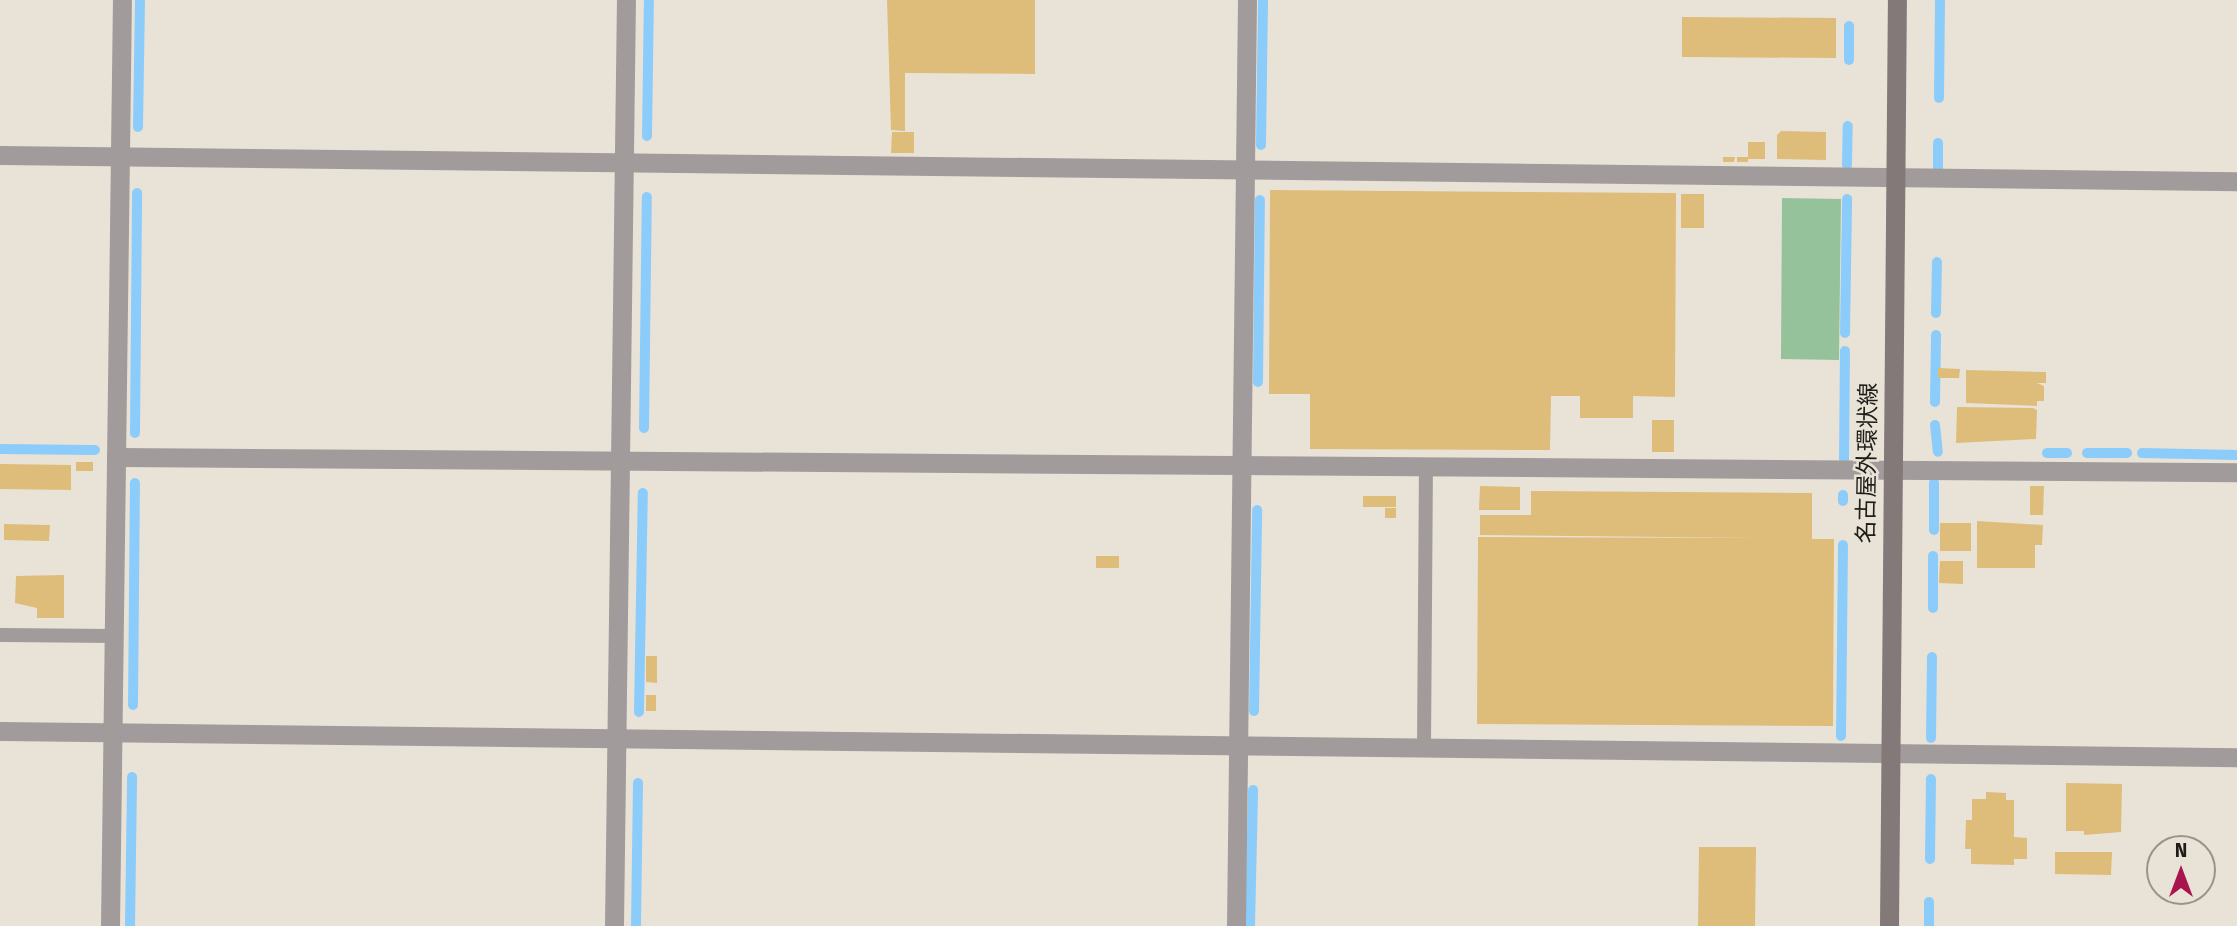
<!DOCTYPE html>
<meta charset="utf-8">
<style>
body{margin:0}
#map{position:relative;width:2237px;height:926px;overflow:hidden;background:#e9e3d7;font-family:"Fira Sans","Noto Sans JP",sans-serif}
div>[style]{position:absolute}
.green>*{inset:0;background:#95c29a}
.stream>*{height:10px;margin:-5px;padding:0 5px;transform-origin:5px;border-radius:5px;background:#8cccfb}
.building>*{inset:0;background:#debc7a}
.service>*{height:14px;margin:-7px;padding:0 7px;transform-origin:7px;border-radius:7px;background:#a29b9b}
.minor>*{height:19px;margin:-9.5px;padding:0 9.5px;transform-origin:9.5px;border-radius:9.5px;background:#a29b9b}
.tertiary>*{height:19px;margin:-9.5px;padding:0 9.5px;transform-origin:9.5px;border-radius:9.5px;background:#a29b9b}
.secondary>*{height:19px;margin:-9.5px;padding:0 9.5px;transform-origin:9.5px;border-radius:9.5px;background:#827978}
span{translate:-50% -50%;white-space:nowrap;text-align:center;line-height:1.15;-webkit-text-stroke:5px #e9e3d7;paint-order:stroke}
.street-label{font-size:23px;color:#201d19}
.north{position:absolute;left:2146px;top:835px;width:70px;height:70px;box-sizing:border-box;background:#e9e3d7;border:2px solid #99948b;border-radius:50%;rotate:0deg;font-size:19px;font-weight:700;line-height:28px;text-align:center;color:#201d19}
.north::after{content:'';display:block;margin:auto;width:24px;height:32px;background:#a8154d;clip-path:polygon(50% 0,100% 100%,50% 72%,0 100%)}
</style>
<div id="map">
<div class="green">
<div style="clip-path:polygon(1782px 198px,1841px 199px,1839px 360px,1781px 359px)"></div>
</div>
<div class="stream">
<div style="left:1849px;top:60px;width:34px;rotate:-90deg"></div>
<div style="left:1939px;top:98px;width:98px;rotate:-89.4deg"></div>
<div style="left:138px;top:127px;width:127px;rotate:-89.1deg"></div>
<div style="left:647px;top:136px;width:136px;rotate:-89.2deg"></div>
<div style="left:1261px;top:145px;width:145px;rotate:-89.2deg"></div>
<div style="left:1847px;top:165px;width:39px;rotate:-89deg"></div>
<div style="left:1938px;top:170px;width:27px;rotate:-90deg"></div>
<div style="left:1936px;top:313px;width:51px;rotate:-88.9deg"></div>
<div style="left:1845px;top:333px;width:134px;rotate:-89.1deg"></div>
<div style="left:1258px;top:382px;width:182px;rotate:-89.4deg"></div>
<div style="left:1935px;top:402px;width:67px;rotate:-89.1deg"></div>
<div style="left:1935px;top:425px;width:27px;rotate:84deg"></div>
<div style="left:644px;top:428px;width:231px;rotate:-89.3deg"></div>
<div style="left:135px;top:433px;width:240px;rotate:-89.5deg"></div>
<div style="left:0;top:449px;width:95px;rotate:0.6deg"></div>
<div style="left:2047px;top:453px;width:20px"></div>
<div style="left:2087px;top:453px;width:40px"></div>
<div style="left:2142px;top:453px;width:95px;rotate:1.2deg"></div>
<div style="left:1844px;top:462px;width:111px;rotate:-89.5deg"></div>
<div style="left:1843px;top:495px;width:6px;rotate:90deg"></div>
<div style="left:1934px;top:530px;width:47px;rotate:-90deg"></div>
<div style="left:1933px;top:608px;width:52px;rotate:-90deg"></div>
<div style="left:133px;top:705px;width:222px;rotate:-89.5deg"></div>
<div style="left:1254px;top:711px;width:201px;rotate:-89.1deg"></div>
<div style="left:639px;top:712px;width:219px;rotate:-89deg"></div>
<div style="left:1841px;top:736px;width:191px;rotate:-89.4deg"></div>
<div style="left:1931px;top:738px;width:81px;rotate:-89.3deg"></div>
<div style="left:1930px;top:859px;width:80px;rotate:-89.3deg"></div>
<div style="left:130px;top:926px;width:149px;rotate:-89.2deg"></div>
<div style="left:636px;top:926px;width:143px;rotate:-89.2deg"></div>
<div style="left:1250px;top:926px;width:136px;rotate:-88.7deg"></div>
<div style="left:1929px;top:926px;width:24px;rotate:-90deg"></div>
</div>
<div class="building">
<div style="clip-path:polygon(887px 0,1035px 0,1035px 74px,905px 73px,905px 131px,891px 130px)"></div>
<div style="clip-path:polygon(1682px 17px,1836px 18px,1836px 58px,1682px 57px)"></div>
<div style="clip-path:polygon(1781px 131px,1826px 132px,1826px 160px,1777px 159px,1777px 135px)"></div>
<div style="clip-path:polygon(892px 132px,914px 132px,914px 153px,891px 153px)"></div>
<div style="clip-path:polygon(1748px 142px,1765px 142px,1765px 159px,1748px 159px)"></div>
<div style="clip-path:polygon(1723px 157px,1735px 157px,1734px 162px,1723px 162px)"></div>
<div style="clip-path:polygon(1737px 157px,1748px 157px,1748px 162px,1737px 162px)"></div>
<div style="clip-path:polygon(1270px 190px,1676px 193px,1675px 397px,1633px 396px,1633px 418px,1580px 418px,1580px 396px,1551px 396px,1550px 450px,1310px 449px,1310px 394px,1269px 394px)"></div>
<div style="clip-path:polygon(1681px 194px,1704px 194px,1704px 228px,1681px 228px)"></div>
<div style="clip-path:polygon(1938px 368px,1960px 369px,1959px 378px,1938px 378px)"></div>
<div style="clip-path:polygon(1966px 370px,2046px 372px,2046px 383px,2037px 383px,2044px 386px,2044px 401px,2037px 401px,2037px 406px,1966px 403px)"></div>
<div style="clip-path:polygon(1957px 407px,2033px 408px,2037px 410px,2036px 439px,1956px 443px)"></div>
<div style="clip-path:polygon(1652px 420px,1674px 420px,1674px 452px,1652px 452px)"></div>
<div style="clip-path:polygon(76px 462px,93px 462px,93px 471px,76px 471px)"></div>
<div style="clip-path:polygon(0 464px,71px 465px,71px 490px,0 489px)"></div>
<div style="clip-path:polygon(1480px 486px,1520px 487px,1520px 510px,1479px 510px)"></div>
<div style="clip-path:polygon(2030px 486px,2044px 486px,2043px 515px,2030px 515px)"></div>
<div style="clip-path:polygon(1531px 491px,1812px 493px,1812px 539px,1834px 539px,1833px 726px,1477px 724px,1478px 537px,1763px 538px,1480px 535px,1480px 515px,1531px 515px)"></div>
<div style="clip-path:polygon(1363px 496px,1396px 496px,1396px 507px,1363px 507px)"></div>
<div style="clip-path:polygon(1385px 508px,1396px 508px,1396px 518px,1385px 518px)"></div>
<div style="clip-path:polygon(1977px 521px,2043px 525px,2042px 545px,2035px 545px,2035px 568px,1977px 568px)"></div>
<div style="clip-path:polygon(1940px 523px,1971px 523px,1971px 551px,1940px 551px)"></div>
<div style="clip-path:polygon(4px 524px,50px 525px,49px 541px,4px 540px)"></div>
<div style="clip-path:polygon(1096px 556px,1119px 556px,1119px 568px,1096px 568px)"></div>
<div style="clip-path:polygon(1940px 561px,1963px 561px,1963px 584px,1939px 583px)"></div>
<div style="clip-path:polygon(64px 575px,64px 618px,37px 618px,37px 608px,15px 603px,16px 576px)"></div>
<div style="clip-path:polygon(646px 656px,657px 656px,657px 683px,646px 682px)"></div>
<div style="clip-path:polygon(646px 695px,656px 695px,656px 711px,646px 711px)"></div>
<div style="clip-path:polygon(2066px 783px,2122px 784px,2121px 832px,2084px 835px,2084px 831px,2066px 831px)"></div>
<div style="clip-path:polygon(1986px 792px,2006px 793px,2006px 800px,2014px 800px,2014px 837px,2027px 838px,2027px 859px,2014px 859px,2014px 865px,1971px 864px,1971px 849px,1965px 849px,1966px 820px,1972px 820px,1972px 799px,1986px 799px)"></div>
<div style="clip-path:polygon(1699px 847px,1756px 847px,1755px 926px,1698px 926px)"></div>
<div style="clip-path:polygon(2055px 852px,2112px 852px,2111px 875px,2055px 874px)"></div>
</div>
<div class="service">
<div style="left:0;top:635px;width:114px;rotate:0.5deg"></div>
<div style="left:1424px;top:747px;width:282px;rotate:-89.6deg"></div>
</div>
<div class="minor">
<div style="left:0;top:155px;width:2237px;rotate:0.67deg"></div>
<div style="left:116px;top:457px;width:2121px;rotate:0.41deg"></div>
<div style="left:0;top:731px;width:2237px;rotate:0.67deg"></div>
<div style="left:110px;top:926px;width:926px;rotate:-89.26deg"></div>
<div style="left:1236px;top:926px;width:926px;rotate:-89.32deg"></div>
</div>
<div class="tertiary">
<div style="left:614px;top:926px;width:926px;rotate:-89.26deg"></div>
</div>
<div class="secondary">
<div style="left:1889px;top:926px;width:926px;rotate:-89.51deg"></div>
</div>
<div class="street-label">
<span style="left:1867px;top:463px;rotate:-89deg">名古屋外環状線</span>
</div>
<div class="north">N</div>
</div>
